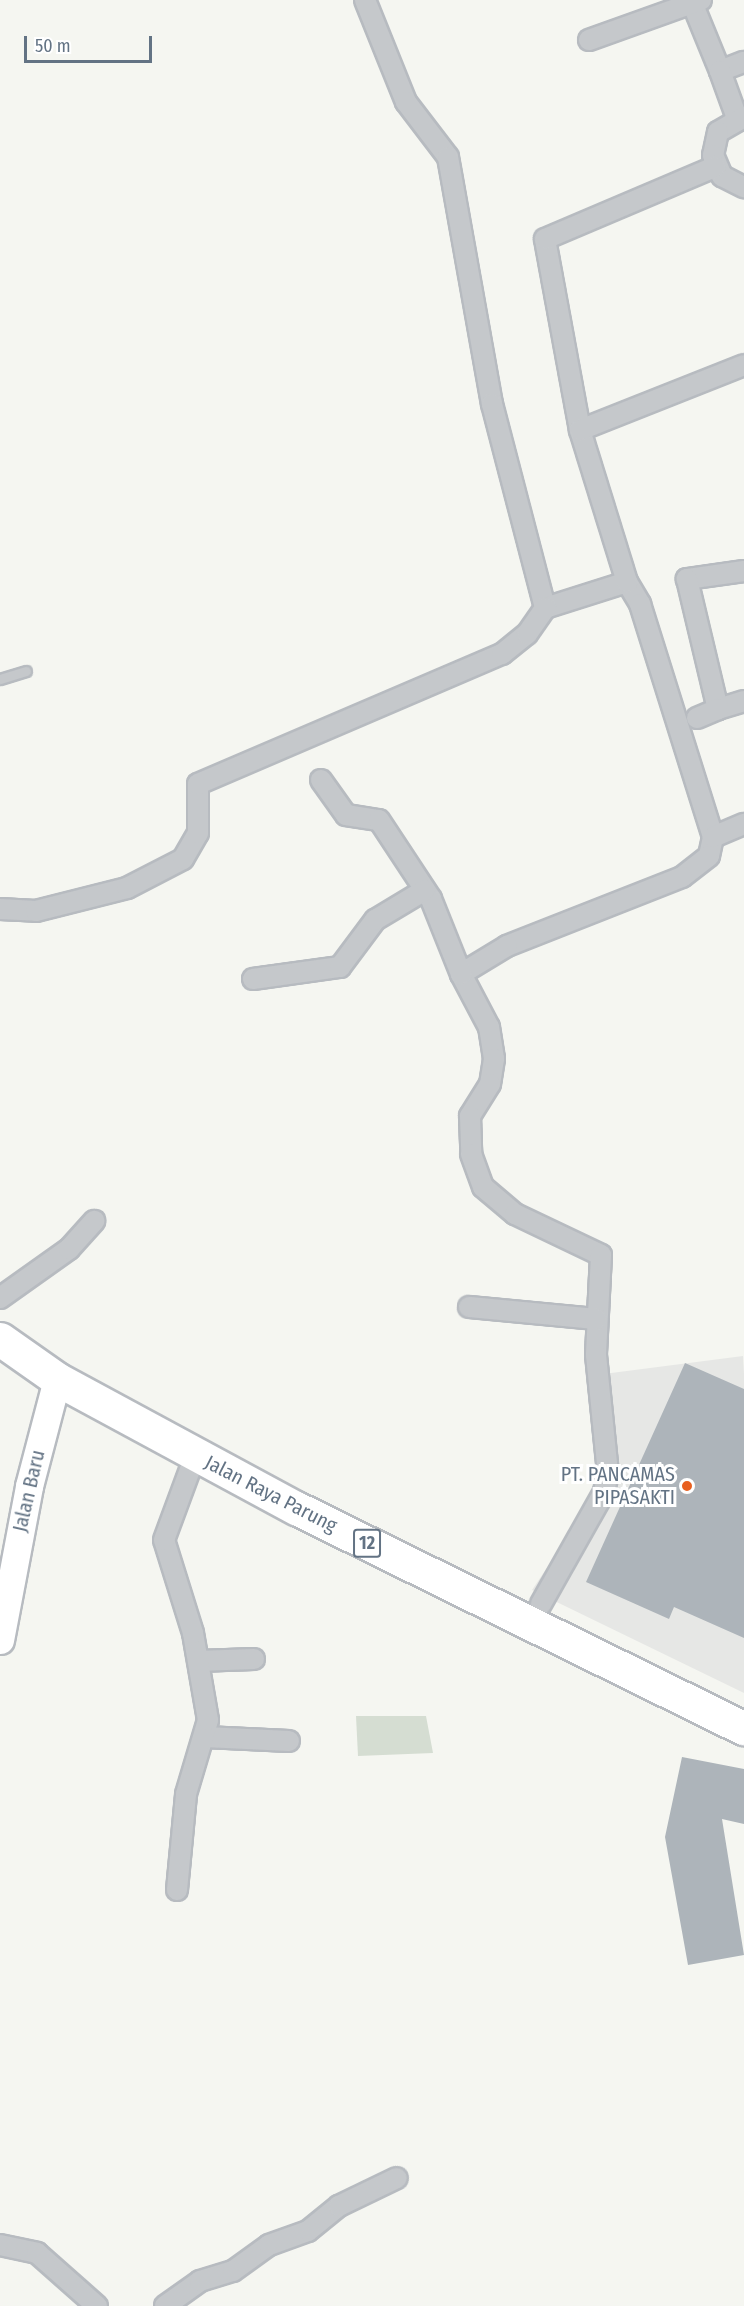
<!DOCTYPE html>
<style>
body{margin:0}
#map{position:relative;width:744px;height:2306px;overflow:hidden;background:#f5f6f1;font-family:"Fira Sans Condensed",sans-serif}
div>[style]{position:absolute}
.built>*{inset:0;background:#e6e7e5}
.green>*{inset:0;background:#d5ddd2}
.building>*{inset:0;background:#adb4ba}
.roads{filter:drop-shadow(2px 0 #b7bbc0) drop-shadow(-2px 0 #b7bbc0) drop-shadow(0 2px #b7bbc0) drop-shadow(0 -2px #b7bbc0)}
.lane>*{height:9px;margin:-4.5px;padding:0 4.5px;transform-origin:4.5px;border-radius:4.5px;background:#c5c8cb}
.street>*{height:20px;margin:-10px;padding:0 10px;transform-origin:10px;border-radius:10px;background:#c5c8cb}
.secondary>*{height:27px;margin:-13.5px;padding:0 13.5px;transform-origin:13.5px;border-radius:13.5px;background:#fff}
.highway>*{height:33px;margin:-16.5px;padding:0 16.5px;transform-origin:16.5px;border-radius:16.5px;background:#fff}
.dots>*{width:16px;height:16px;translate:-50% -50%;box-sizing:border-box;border:3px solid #fff;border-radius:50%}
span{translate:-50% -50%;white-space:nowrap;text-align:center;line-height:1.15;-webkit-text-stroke:6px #fff;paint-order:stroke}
.shield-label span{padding:2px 4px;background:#fff;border:2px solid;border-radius:4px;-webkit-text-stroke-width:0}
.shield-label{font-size:18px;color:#637384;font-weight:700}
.poi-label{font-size:20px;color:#637384}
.right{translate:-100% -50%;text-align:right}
.street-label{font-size:20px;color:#637384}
.scale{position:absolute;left:24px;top:36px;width:128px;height:27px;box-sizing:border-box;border:3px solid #637384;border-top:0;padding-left:8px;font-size:18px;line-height:21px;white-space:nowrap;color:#637384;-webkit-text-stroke:4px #fff;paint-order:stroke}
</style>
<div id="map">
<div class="built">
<div style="clip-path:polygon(743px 1356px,744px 1374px,744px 1693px,532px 1590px,577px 1523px,600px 1473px,588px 1376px)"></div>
</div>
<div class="green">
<div style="clip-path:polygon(356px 1716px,426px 1716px,433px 1753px,358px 1756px)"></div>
</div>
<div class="building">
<div style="clip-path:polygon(685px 1363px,744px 1389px,744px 1638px,674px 1607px,669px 1619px,586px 1582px)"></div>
<div style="clip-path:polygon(682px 1757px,744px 1769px,744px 1824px,722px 1819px,744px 1955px,688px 1965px,665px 1837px)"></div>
</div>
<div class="roads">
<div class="lane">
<div style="left:0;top:679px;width:27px;rotate:-17deg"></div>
</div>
<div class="street">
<div style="left:365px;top:0;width:110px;rotate:68.1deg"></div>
<div style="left:406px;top:102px;width:69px;rotate:52.6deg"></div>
<div style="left:448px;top:157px;width:251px;rotate:79.9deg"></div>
<div style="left:492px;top:404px;width:211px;rotate:75.4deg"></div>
<div style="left:545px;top:608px;width:86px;rotate:-17.6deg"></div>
<div style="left:627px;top:582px;width:26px;rotate:59deg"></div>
<div style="left:640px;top:604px;width:244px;rotate:72.6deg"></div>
<div style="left:713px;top:837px;width:19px;rotate:102deg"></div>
<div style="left:709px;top:856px;width:34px;rotate:142deg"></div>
<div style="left:682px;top:877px;width:188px;rotate:158.5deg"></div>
<div style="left:507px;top:946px;width:54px;rotate:148.7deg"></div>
<div style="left:461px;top:974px;width:60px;rotate:62.2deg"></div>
<div style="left:489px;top:1027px;width:32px;rotate:81deg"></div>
<div style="left:494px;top:1059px;width:25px;rotate:99deg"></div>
<div style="left:490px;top:1084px;width:38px;rotate:122deg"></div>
<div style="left:470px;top:1116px;width:38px;rotate:88deg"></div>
<div style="left:471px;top:1154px;width:35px;rotate:70deg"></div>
<div style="left:483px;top:1187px;width:42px;rotate:40.2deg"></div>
<div style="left:515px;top:1214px;width:95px;rotate:25.5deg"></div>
<div style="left:601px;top:1255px;width:100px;rotate:92.9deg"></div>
<div style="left:596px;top:1355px;width:120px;rotate:84.2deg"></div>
<div style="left:608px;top:1474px;width:18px;rotate:103deg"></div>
<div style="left:604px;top:1492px;width:129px;rotate:119.4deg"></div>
<div style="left:691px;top:0;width:77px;rotate:67.8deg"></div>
<div style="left:720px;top:71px;width:26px;rotate:-21deg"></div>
<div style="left:589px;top:40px;width:119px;rotate:-19.7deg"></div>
<div style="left:720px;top:71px;width:50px;rotate:70.1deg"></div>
<div style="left:744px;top:117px;width:30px;rotate:150deg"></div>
<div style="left:718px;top:132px;width:24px;rotate:102deg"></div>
<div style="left:713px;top:155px;width:23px;rotate:67deg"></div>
<div style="left:722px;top:176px;width:25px;rotate:27deg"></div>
<div style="left:580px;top:430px;width:194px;rotate:-100.4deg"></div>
<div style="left:545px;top:239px;width:185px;rotate:-23deg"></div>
<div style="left:744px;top:571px;width:58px;rotate:172deg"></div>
<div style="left:687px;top:579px;width:134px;rotate:76.6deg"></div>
<div style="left:718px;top:709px;width:27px;rotate:-17deg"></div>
<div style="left:627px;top:582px;width:159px;rotate:-107.2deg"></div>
<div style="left:580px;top:430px;width:176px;rotate:-21.6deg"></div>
<div style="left:697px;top:718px;width:23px;rotate:-23deg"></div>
<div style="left:321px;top:780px;width:43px;rotate:54.5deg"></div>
<div style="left:346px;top:815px;width:33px;rotate:9deg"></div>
<div style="left:379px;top:820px;width:95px;rotate:56.6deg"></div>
<div style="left:431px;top:899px;width:81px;rotate:68.2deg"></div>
<div style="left:713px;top:837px;width:34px;rotate:-23deg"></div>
<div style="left:0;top:909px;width:36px;rotate:3deg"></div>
<div style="left:36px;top:911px;width:94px;rotate:-14.2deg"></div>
<div style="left:127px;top:888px;width:63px;rotate:-27.4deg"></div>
<div style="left:183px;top:859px;width:30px;rotate:-60deg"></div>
<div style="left:198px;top:833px;width:49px;rotate:-90deg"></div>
<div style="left:198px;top:784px;width:331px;rotate:-23.2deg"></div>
<div style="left:502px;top:654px;width:32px;rotate:-39deg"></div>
<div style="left:527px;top:634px;width:32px;rotate:-55deg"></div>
<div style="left:253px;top:979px;width:88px;rotate:-7.9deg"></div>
<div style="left:340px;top:967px;width:59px;rotate:-53.3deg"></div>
<div style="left:375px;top:920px;width:58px;rotate:-31deg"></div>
<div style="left:0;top:1298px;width:85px;rotate:-35.4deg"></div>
<div style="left:69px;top:1249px;width:38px;rotate:-48deg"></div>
<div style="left:469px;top:1307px;width:128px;rotate:5.4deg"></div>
<div style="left:198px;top:1661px;width:56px;rotate:-2deg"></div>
<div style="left:205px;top:1737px;width:84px;rotate:2.7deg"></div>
<div style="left:177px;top:1890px;width:96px;rotate:-84.6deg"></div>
<div style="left:186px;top:1794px;width:77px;rotate:-73.4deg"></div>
<div style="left:208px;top:1720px;width:88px;rotate:-99.8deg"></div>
<div style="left:193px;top:1633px;width:97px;rotate:-107.3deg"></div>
<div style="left:164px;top:1540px;width:90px;rotate:-69.7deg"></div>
<div style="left:0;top:2245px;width:38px;rotate:12deg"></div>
<div style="left:37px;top:2253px;width:80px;rotate:41.5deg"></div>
<div style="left:165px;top:2306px;width:43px;rotate:-35.5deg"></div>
<div style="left:200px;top:2281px;width:34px;rotate:-17deg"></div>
<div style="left:233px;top:2271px;width:44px;rotate:-35.8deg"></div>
<div style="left:269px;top:2245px;width:41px;rotate:-19.7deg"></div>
<div style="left:308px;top:2231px;width:40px;rotate:-39deg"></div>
<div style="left:339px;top:2206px;width:64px;rotate:-25.8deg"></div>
</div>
<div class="secondary">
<div style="left:0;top:1640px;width:157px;rotate:-79.3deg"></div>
<div style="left:29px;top:1486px;width:111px;rotate:-75.3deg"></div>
</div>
<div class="highway">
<div style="left:0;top:1339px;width:70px;rotate:35.1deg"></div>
<div style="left:57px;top:1379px;width:272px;rotate:28.4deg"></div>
<div style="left:296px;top:1508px;width:499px;rotate:26.2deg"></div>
</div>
</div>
<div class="dots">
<div style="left:687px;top:1486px;background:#e85f1f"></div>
</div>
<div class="shield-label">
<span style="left:367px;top:1543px">12</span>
</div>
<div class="poi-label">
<span class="right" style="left:675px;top:1486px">PT. PANCAMAS<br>PIPASAKTI</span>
</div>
<div class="street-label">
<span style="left:29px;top:1491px;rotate:-77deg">Jalan Baru</span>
<span style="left:271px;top:1494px;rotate:27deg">Jalan Raya Parung</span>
</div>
<div class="scale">50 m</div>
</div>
